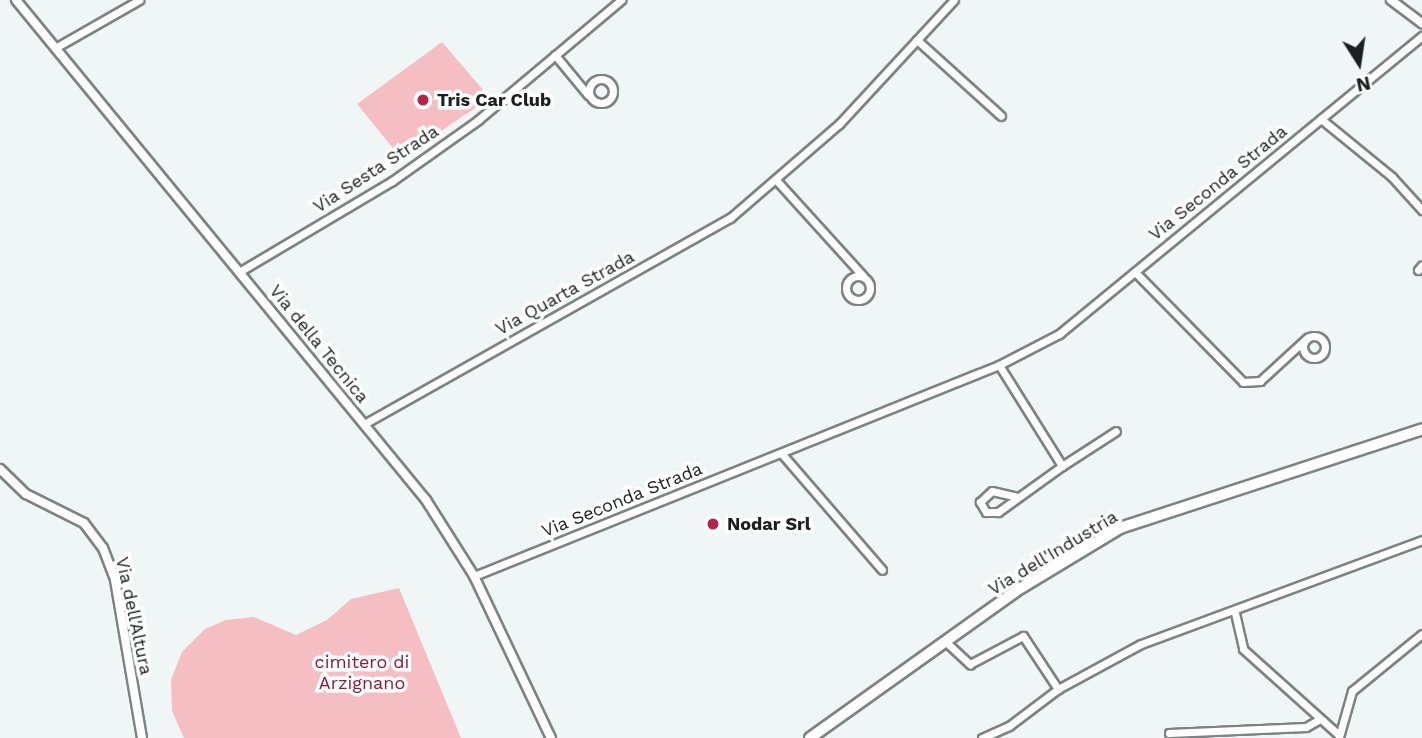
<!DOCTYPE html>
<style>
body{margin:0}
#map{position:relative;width:1422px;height:738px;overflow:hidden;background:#eff6f5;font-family:"Work Sans",sans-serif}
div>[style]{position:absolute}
.green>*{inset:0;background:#f5bec2}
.roads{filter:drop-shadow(2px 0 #7d8382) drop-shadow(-2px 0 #7d8382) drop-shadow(0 2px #7d8382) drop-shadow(0 -2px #7d8382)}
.minor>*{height:7px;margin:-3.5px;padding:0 3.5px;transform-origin:3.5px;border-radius:3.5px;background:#fff}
.minor>.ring{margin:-3.5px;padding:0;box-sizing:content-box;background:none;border:7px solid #fff;border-radius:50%}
.tertiary>*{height:8px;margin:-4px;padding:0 4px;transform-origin:4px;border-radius:4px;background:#fff}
.secondary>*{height:10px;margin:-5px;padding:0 5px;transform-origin:5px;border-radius:5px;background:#fff}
.dots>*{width:19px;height:19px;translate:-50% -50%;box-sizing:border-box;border:4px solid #fff;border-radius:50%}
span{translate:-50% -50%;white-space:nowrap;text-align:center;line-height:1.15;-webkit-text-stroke:7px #fff;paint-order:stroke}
.poi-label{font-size:18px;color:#1c1f1f;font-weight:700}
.left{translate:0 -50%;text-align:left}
.street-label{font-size:18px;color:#1c1f1f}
.park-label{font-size:18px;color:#8b1b35}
.north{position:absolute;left:1324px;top:28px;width:70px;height:70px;-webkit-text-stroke:5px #fff;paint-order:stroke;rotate:168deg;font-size:19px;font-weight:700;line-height:28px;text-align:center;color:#1c1f1f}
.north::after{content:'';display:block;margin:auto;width:24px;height:32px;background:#1c1f1f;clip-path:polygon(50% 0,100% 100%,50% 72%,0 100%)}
</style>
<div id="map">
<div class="green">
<div style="clip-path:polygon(442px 42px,490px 98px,401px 158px,357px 104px)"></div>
<div style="clip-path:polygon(399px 588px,461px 738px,184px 738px,172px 711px,171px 680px,182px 652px,205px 629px,226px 620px,254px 617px,296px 635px,327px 620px,351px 599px)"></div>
</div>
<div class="roads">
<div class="minor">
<div style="left:917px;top:40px;width:113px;rotate:42.1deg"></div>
<div style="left:55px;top:48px;width:97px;rotate:-29.7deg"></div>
<div style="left:555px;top:55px;width:52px;rotate:50.5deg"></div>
<div class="ring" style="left:589px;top:79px;width:17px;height:17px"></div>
<div style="left:1321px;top:119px;width:92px;rotate:39.2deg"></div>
<div style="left:1392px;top:177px;width:45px;rotate:47.7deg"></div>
<div style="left:777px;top:181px;width:128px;rotate:47.8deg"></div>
<div style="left:1418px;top:270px;width:6px;rotate:-51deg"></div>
<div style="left:239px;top:272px;width:178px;rotate:-30.7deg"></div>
<div style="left:392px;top:181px;width:105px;rotate:-35.3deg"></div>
<div style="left:478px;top:120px;width:187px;rotate:-40deg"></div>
<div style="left:1135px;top:272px;width:154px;rotate:45.5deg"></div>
<div style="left:1243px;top:382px;width:17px;rotate:-3deg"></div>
<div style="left:1260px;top:381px;width:64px;rotate:-42.5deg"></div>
<div class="ring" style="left:846px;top:276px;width:17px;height:17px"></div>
<div class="ring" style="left:1303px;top:336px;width:15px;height:15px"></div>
<div style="left:999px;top:365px;width:119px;rotate:58deg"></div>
<div style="left:1062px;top:466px;width:79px;rotate:144.3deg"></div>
<div style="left:998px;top:512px;width:12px;rotate:180deg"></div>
<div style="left:986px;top:512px;width:12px;rotate:-121deg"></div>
<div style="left:980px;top:502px;width:16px;rotate:-43deg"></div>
<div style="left:992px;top:491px;width:26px;rotate:13deg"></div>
<div style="left:364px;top:424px;width:420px;rotate:-29.4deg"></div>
<div style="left:730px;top:218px;width:144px;rotate:-40.8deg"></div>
<div style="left:839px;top:124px;width:169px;rotate:-47.2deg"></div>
<div style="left:782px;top:454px;width:153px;rotate:49.2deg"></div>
<div style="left:1062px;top:466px;width:64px;rotate:-32.9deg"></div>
<div style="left:474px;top:576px;width:566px;rotate:-21.9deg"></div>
<div style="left:999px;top:365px;width:68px;rotate:-27.3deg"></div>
<div style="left:1059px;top:334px;width:470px;rotate:-39.4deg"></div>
<div style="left:1235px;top:613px;width:37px;rotate:77deg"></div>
<div style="left:1243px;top:649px;width:129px;rotate:41.9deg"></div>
<div style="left:946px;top:642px;width:33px;rotate:43deg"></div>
<div style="left:970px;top:664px;width:60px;rotate:-27.8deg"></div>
<div style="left:1023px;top:636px;width:64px;rotate:56.6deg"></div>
<div style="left:1169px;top:733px;width:137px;rotate:-2.5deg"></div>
<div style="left:1306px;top:727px;width:16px;rotate:-30deg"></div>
<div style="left:1339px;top:737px;width:48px;rotate:-74.2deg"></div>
<div style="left:1352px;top:691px;width:90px;rotate:-39.2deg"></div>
<div style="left:982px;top:738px;width:30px;rotate:-24deg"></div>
<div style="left:1009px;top:726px;width:61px;rotate:-37.1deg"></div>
<div style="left:1058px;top:689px;width:94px;rotate:-28.5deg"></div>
<div style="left:1141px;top:644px;width:300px;rotate:-20.3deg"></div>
</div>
<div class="tertiary">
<div style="left:16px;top:0;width:647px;rotate:50.65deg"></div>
<div style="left:426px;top:500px;width:90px;rotate:57.7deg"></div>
<div style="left:474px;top:576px;width:179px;rotate:64.6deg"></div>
<div style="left:1391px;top:0;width:39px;rotate:37deg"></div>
<div style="left:0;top:469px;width:36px;rotate:44deg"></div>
<div style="left:26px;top:494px;width:65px;rotate:26.6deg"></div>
<div style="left:84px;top:523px;width:31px;rotate:53deg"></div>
<div style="left:103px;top:548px;width:34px;rotate:69deg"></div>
<div style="left:115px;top:580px;width:160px;rotate:80.3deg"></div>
</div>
<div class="secondary">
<div style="left:810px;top:738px;width:253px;rotate:-35.5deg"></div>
<div style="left:1016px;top:591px;width:122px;rotate:-31.2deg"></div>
<div style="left:1120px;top:528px;width:318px;rotate:-18.1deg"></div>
</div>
</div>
<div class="dots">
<div style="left:423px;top:100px;background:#b52346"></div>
<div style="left:713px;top:524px;background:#b52346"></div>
</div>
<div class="poi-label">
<span class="left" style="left:437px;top:100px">Tris Car Club</span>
<span class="left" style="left:727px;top:524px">Nodar Srl</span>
</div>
<div class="street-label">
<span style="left:376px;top:169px;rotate:-33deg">Via Sesta Strada</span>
<span style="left:1218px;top:183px;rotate:-39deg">Via Seconda Strada</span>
<span style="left:565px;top:293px;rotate:-29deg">Via Quarta Strada</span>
<span style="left:319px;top:344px;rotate:51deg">Via della Tecnica</span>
<span style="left:622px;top:500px;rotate:-22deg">Via Seconda Strada</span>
<span style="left:1053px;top:553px;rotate:-31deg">Via dell'Industria</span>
<span style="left:134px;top:616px;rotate:78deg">Via dell'Altura</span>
</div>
<div class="park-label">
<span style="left:362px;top:673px">cimitero di<br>Arzignano</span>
</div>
<div class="north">N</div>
</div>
